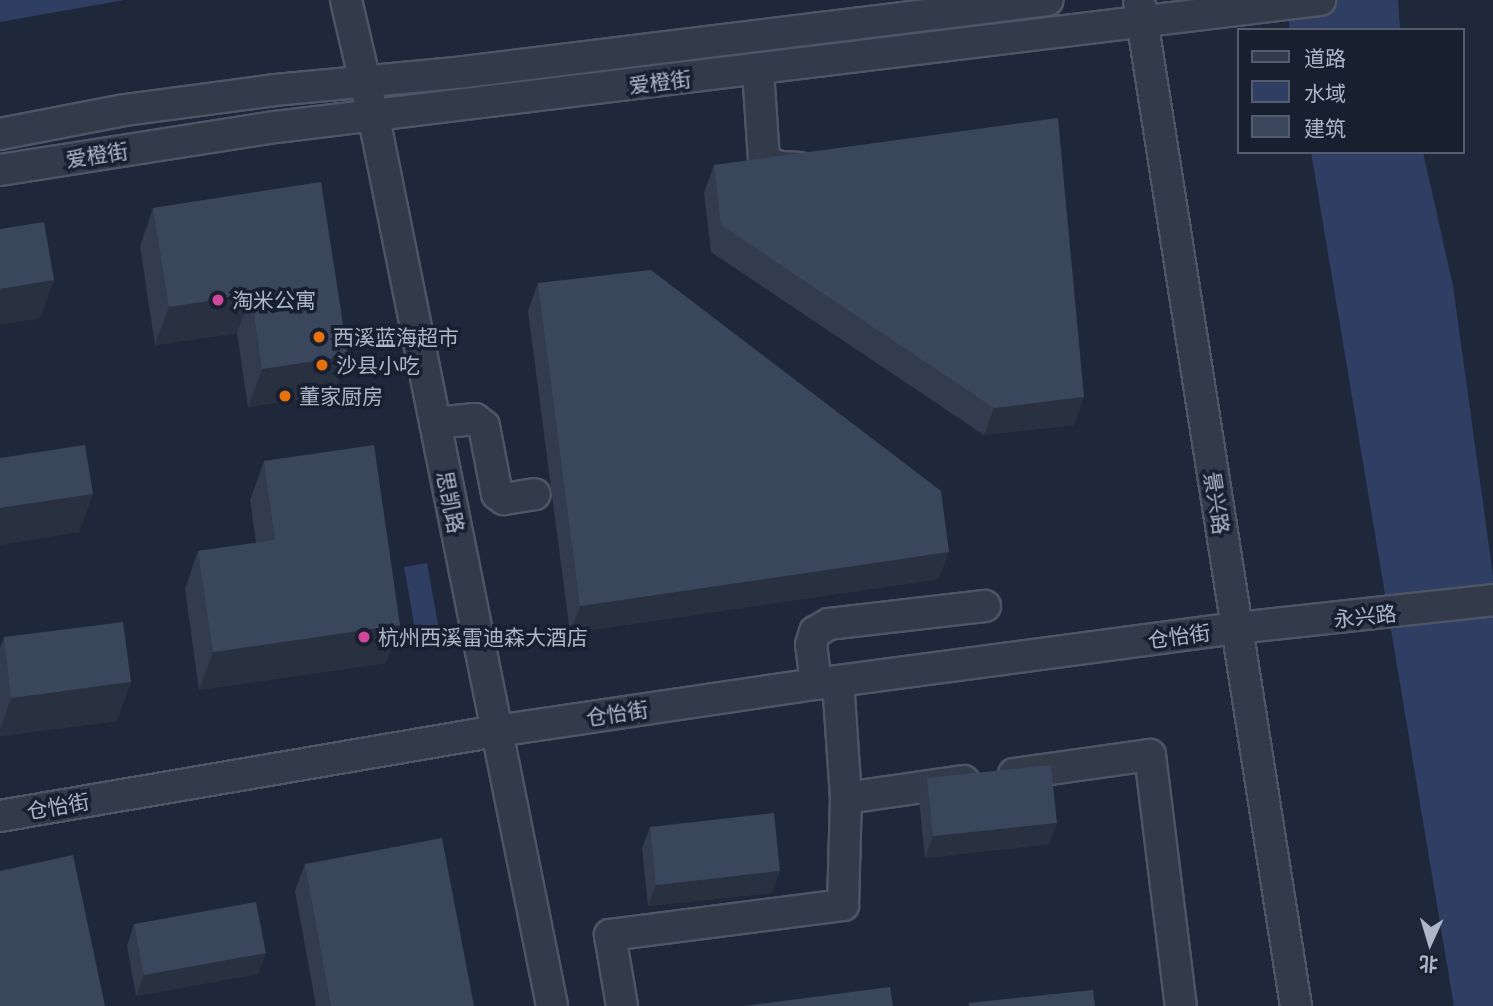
<!DOCTYPE html>
<meta charset="utf-8">
<style>
body{margin:0}
#map{position:relative;width:1493px;height:1006px;overflow:hidden;background:#1f283b;font-family:Mulish,"Noto Sans SC",sans-serif}
div>[style]{position:absolute}
.water>*{inset:0;background:#2f3f63}
.roads{filter:drop-shadow(2px 0 #4d5566) drop-shadow(-2px 0 #4d5566) drop-shadow(0 2px #4d5566) drop-shadow(0 -2px #4d5566)}
.minor>*{height:30px;margin:-15px;padding:0 15px;transform-origin:15px;border-radius:15px;background:#333b4b}
.wall>*{inset:0;background:#323c4e}
.shaded-wall>*{inset:0;background:#293140}
.building>*{inset:0;background:#3a465b}
.dots>*{width:19px;height:19px;translate:-50% -50%;box-sizing:border-box;border:4px solid #182030;border-radius:50%}
span{translate:-50% -50%;white-space:nowrap;text-align:center;line-height:1.15;-webkit-text-stroke:7px #182030;paint-order:stroke}
.street-label{font-size:21px;color:#adb5c8}
.poi-label{font-size:21px;color:#adb5c8}
.left{translate:0 -50%;text-align:left}
.legend{position:absolute;left:1237px;top:28px;width:228px;height:126px;box-sizing:border-box;background:#182030;border:2px solid #545c6d;margin:0;padding:9px 12px;list-style:none;font-size:21px;color:#adb5c8}
.legend li{display:flex;align-items:center;gap:14px;height:35px}
.legend b{width:35px;border:2px solid #545c6d}
.north{position:absolute;left:1395px;top:908px;width:70px;height:70px;-webkit-text-stroke:5px #182030;paint-order:stroke;rotate:184deg;font-size:19px;font-weight:700;line-height:28px;text-align:center;color:#adb5c8}
.north::after{content:'';display:block;margin:auto;width:24px;height:32px;background:#adb5c8;clip-path:polygon(50% 0,100% 100%,50% 72%,0 100%)}
</style>
<div id="map">
<div class="water">
<div style="clip-path:polygon(0 0,124px 0,0 22px)"></div>
<div style="clip-path:polygon(1285px 0,1398px 0,1400px 30px,1290px 30px)"></div>
<div style="clip-path:polygon(1311px 152px,1423px 152px,1453px 286px,1493px 576px,1493px 1006px,1454px 1006px)"></div>
<div style="clip-path:polygon(427px 563px,441px 641px,418px 645px,404px 567px)"></div>
</div>
<div class="roads">
<div class="minor">
<div style="left:346px;top:0;width:137px;rotate:76.9deg"></div>
<div style="left:377px;top:133px;width:890px;rotate:78.66deg"></div>
<div style="left:1139px;top:0;width:1018px;rotate:81.13deg"></div>
<div style="left:758px;top:70px;width:90px;rotate:86.2deg"></div>
<div style="left:764px;top:160px;width:17px;rotate:25deg"></div>
<div style="left:779px;top:167px;width:21px;rotate:3deg"></div>
<div style="left:0;top:134px;width:127px;rotate:-10.9deg"></div>
<div style="left:125px;top:110px;width:151px;rotate:-7.6deg"></div>
<div style="left:275px;top:90px;width:190px;rotate:-5.4deg"></div>
<div style="left:464px;top:72px;width:588px;rotate:-7.03deg"></div>
<div style="left:0;top:170px;width:279px;rotate:-8.9deg"></div>
<div style="left:276px;top:127px;width:1052px;rotate:-6.94deg"></div>
<div style="left:435px;top:423px;width:40px;rotate:-5.7deg"></div>
<div style="left:475px;top:419px;width:11px;rotate:38deg"></div>
<div style="left:484px;top:426px;width:69px;rotate:79.2deg"></div>
<div style="left:497px;top:494px;width:9px;rotate:36deg"></div>
<div style="left:504px;top:499px;width:31px;rotate:-9deg"></div>
<div style="left:838px;top:681px;width:117px;rotate:86.1deg"></div>
<div style="left:816px;top:684px;width:39px;rotate:-97deg"></div>
<div style="left:811px;top:645px;width:14px;rotate:-73deg"></div>
<div style="left:815px;top:632px;width:16px;rotate:-30deg"></div>
<div style="left:829px;top:624px;width:157px;rotate:-6.6deg"></div>
<div style="left:1014px;top:774px;width:137px;rotate:-8deg"></div>
<div style="left:1150px;top:755px;width:253px;rotate:83deg"></div>
<div style="left:0;top:816px;width:504px;rotate:-9.71deg"></div>
<div style="left:497px;top:731px;width:322px;rotate:-8.4deg"></div>
<div style="left:816px;top:684px;width:425px;rotate:-7.6deg"></div>
<div style="left:1237px;top:628px;width:258px;rotate:-6.2deg"></div>
<div style="left:622px;top:1006px;width:72px;rotate:-99.6deg"></div>
<div style="left:610px;top:935px;width:235px;rotate:-7.3deg"></div>
<div style="left:843px;top:905px;width:107px;rotate:-88.4deg"></div>
<div style="left:846px;top:798px;width:119px;rotate:-8.2deg"></div>
</div>
</div>
<div class="wall">
<div style="clip-path:polygon(714px 165px,1074px 425px,984px 435px,711px 252px,704px 193px)"></div>
<div style="clip-path:polygon(321px 182px,334px 394px,248px 407px,237px 333px,155px 345px,140px 246px,153px 208px)"></div>
<div style="clip-path:polygon(538px 283px,939px 579px,570px 633px,528px 311px)"></div>
<div style="clip-path:polygon(264px 461px,386px 663px,199px 690px,185px 589px,198px 551px,256px 543px,250px 500px)"></div>
<div style="clip-path:polygon(4px 637px,117px 721px,0 736px,0 648px)"></div>
<div style="clip-path:polygon(927px 778px,1049px 844px,925px 858px,919px 800px)"></div>
<div style="clip-path:polygon(650px 827px,772px 893px,648px 906px,642px 848px)"></div>
<div style="clip-path:polygon(305px 864px,474px 1006px,316px 1006px,295px 891px)"></div>
<div style="clip-path:polygon(134px 924px,266px 953px,258px 974px,136px 996px,127px 946px)"></div>
</div>
<div class="shaded-wall">
<div style="clip-path:polygon(54px 280px,40px 318px,0 325px,0 289px)"></div>
<div style="clip-path:polygon(251px 294px,237px 333px,155px 345px,169px 307px)"></div>
<div style="clip-path:polygon(348px 356px,334px 394px,248px 407px,262px 369px)"></div>
<div style="clip-path:polygon(1084px 397px,1074px 425px,984px 435px,994px 408px)"></div>
<div style="clip-path:polygon(93px 494px,79px 532px,0 545px,0 508px)"></div>
<div style="clip-path:polygon(949px 552px,939px 579px,570px 633px,580px 606px)"></div>
<div style="clip-path:polygon(400px 625px,386px 663px,199px 690px,213px 652px)"></div>
<div style="clip-path:polygon(131px 682px,117px 721px,0 736px,0 729px,11px 698px)"></div>
<div style="clip-path:polygon(1057px 823px,1049px 844px,925px 858px,933px 836px)"></div>
<div style="clip-path:polygon(780px 871px,772px 893px,648px 906px,656px 885px)"></div>
<div style="clip-path:polygon(266px 953px,258px 974px,136px 996px,144px 975px)"></div>
</div>
<div class="building">
<div style="clip-path:polygon(1058px 118px,1084px 397px,994px 408px,721px 225px,714px 165px)"></div>
<div style="clip-path:polygon(321px 182px,348px 356px,262px 369px,251px 294px,169px 307px,153px 208px)"></div>
<div style="clip-path:polygon(44px 222px,54px 280px,0 289px,0 229px)"></div>
<div style="clip-path:polygon(651px 270px,941px 491px,949px 552px,580px 606px,538px 283px)"></div>
<div style="clip-path:polygon(85px 445px,93px 494px,0 508px,0 458px)"></div>
<div style="clip-path:polygon(374px 445px,400px 625px,213px 652px,198px 551px,275px 540px,264px 461px)"></div>
<div style="clip-path:polygon(123px 622px,131px 682px,11px 698px,4px 637px)"></div>
<div style="clip-path:polygon(1051px 765px,1057px 823px,933px 836px,927px 778px)"></div>
<div style="clip-path:polygon(774px 813px,780px 871px,656px 885px,650px 827px)"></div>
<div style="clip-path:polygon(442px 838px,474px 1006px,331px 1006px,305px 864px)"></div>
<div style="clip-path:polygon(73px 855px,105px 1006px,0 1006px,0 871px)"></div>
<div style="clip-path:polygon(256px 902px,266px 953px,144px 975px,134px 924px)"></div>
<div style="clip-path:polygon(890px 987px,893px 1006px,744px 1006px)"></div>
<div style="clip-path:polygon(1093px 990px,1095px 1006px,969px 1006px,969px 1003px)"></div>
</div>
<div class="dots">
<div style="left:218px;top:300px;background:#d1479c"></div>
<div style="left:319px;top:337px;background:#e8710a"></div>
<div style="left:322px;top:365px;background:#e8710a"></div>
<div style="left:285px;top:396px;background:#e8710a"></div>
<div style="left:364px;top:637px;background:#d1479c"></div>
</div>
<div class="street-label">
<span style="left:660px;top:82px;rotate:-7deg">爱橙街</span>
<span style="left:97px;top:155px;rotate:-9deg">爱橙街</span>
<span style="left:451px;top:502px;rotate:79deg">思凯路</span>
<span style="left:1217px;top:503px;rotate:81deg">景兴路</span>
<span style="left:1365px;top:616px;rotate:-6deg">永兴路</span>
<span style="left:1179px;top:636px;rotate:-8deg">仓怡街</span>
<span style="left:617px;top:713px;rotate:-8deg">仓怡街</span>
<span style="left:58px;top:806px;rotate:-10deg">仓怡街</span>
</div>
<div class="poi-label">
<span class="left" style="left:232px;top:300px">淘米公寓</span>
<span class="left" style="left:333px;top:337px">西溪蓝海超市</span>
<span class="left" style="left:336px;top:365px">沙县小吃</span>
<span class="left" style="left:299px;top:396px">董家厨房</span>
<span class="left" style="left:378px;top:637px">杭州西溪雷迪森大酒店</span>
</div>
<ul class="legend">
<li><b style="height:9px;background:#333b4b"></b>道路</li>
<li><b style="height:19px;background:#2f3f63"></b>水域</li>
<li><b style="height:19px;background:#3a465b"></b>建筑</li>
</ul>
<div class="north">北</div>
</div>
